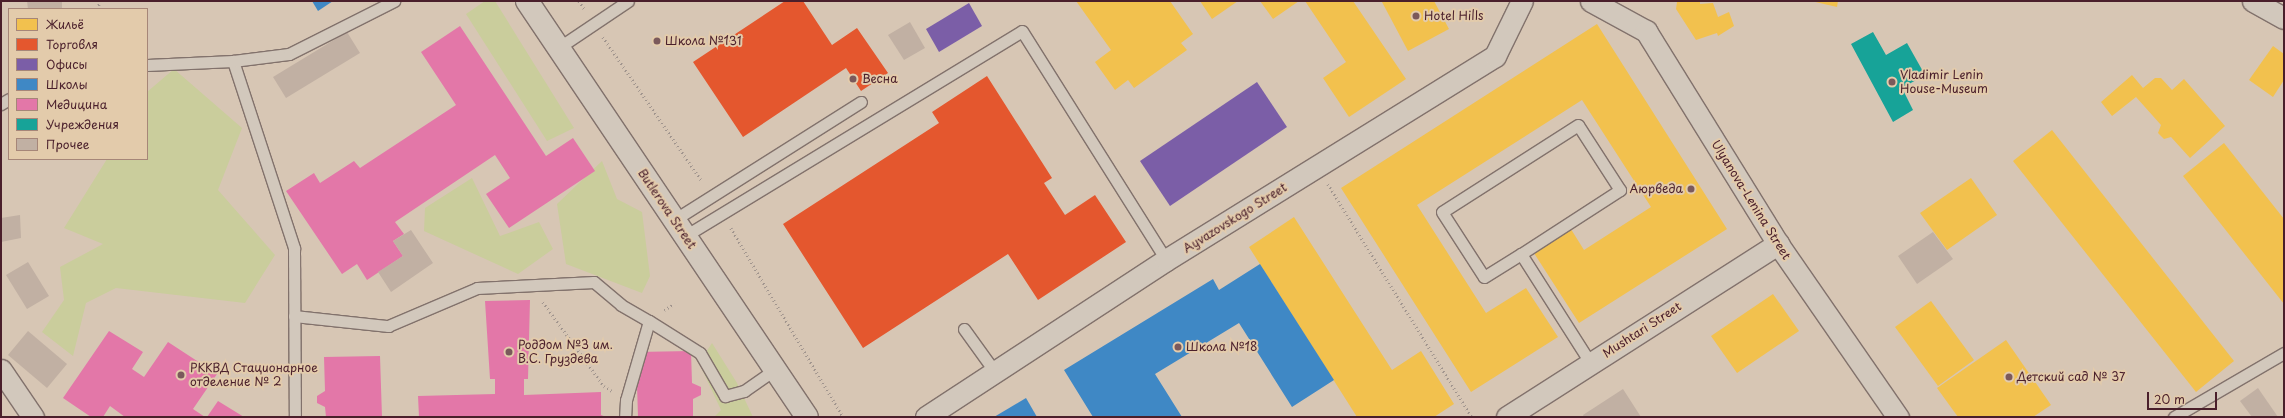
<!DOCTYPE html>
<meta charset="utf-8">
<style>
body{margin:0}
#map{position:relative;width:2285px;height:418px;overflow:hidden;background:#d7c6b4;font-family:"Playpen Sans",sans-serif}
div>[style]{position:absolute}
.green>*{inset:0;background:#cacd9c}
.homes>*{inset:0;background:#f2c14e}
.shops>*{inset:0;background:#e4572e}
.offices>*{inset:0;background:#7b5ea7}
.schools>*{inset:0;background:#3f88c5}
.health>*{inset:0;background:#e377a8}
.public>*{inset:0;background:#17a398}
.building>*{inset:0;background:#c1b0a3}
.path>*{height:2.5px;margin-top:-1.25px;transform-origin:0;background:repeating-linear-gradient(90deg,#a1958e 0 1px,transparent 0 4px)}
.roads{filter:drop-shadow(1px 0 #82726c) drop-shadow(-1px 0 #82726c) drop-shadow(0 1px #82726c) drop-shadow(0 -1px #82726c)}
.lane>*{height:11px;margin:-5.5px;padding:0 5.5px;transform-origin:5.5px;border-radius:5.5px;background:#d2c8bc}
.street>*{height:21px;margin:-10.5px;padding:0 10.5px;transform-origin:10.5px;border-radius:10.5px;background:#d2c8bc}
.secondary>*{height:22px;margin:-11px;padding:0 11px;transform-origin:11px;border-radius:11px;background:#d2c8bc}
.dots>*{width:11px;height:11px;translate:-50% -50%;box-sizing:border-box;border:2px solid #e3cbab;border-radius:50%}
span{translate:-50% -50%;white-space:nowrap;text-align:center;line-height:1.15;-webkit-text-stroke:4px #e3cbab;paint-order:stroke}
.poi-label{font-size:12px;color:#4a1f2b}
.left{translate:0 -50%;text-align:left}
.right{translate:-100% -50%;text-align:right}
.street-label{font-size:12px;color:#4a1f2b}
.frame{position:absolute;inset:0;border:2px solid #4a1f2b;pointer-events:none}
.legend{position:absolute;left:8px;top:8px;width:140px;height:152px;box-sizing:border-box;background:#e3cbab;border:1px solid #a68678;margin:0;padding:5px 7px;list-style:none;font-size:12px;color:#4a1f2b}
.legend li{display:flex;align-items:center;gap:8px;height:20px}
.legend b{width:20px;border:1px solid #a68678}
.scale{position:absolute;left:2147px;top:392px;width:70px;height:18px;box-sizing:border-box;border:2px solid #4a1f2b;border-top:0;padding-left:5px;font-size:12px;line-height:14px;white-space:nowrap;color:#4a1f2b;-webkit-text-stroke:3px #e3cbab;paint-order:stroke}
</style>
<div id="map">
<div class="green">
<div style="clip-path:polygon(485px 1px,495px 1px,574px 128px,547px 141px,466px 14px)"></div>
<div style="clip-path:polygon(174px 69px,242px 128px,218px 190px,275px 255px,245px 303px,116px 288px,86px 303px,73px 356px,42px 332px,64px 300px,60px 267px,103px 244px,64px 228px,107px 159px,147px 159px,147px 92px)"></div>
<div style="clip-path:polygon(602px 161px,617px 199px,642px 212px,650px 276px,642px 293px,566px 264px,557px 204px)"></div>
<div style="clip-path:polygon(472px 178px,500px 236px,539px 222px,553px 249px,518px 274px,424px 231px,425px 208px)"></div>
<div style="clip-path:polygon(712px 343px,737px 383px,753px 417px,714px 417px,721px 410px,699px 363px)"></div>
</div>
<div class="homes">
<div style="clip-path:polygon(1076px 1px,1170px 1px,1193px 34px,1181px 43px,1187px 50px,1134px 88px,1128px 80px,1115px 90px,1095px 62px,1111px 50px)"></div>
<div style="clip-path:polygon(1200px 1px,1238px 1px,1212px 19px)"></div>
<div style="clip-path:polygon(1260px 1px,1299px 1px,1273px 19px)"></div>
<div style="clip-path:polygon(1305px 1px,1353px 1px,1406px 79px,1349px 117px,1323px 78px,1346px 62px)"></div>
<div style="clip-path:polygon(1434px 1px,1449px 29px,1408px 51px,1382px 2px)"></div>
<div style="clip-path:polygon(1700px 1px,1700px 4px,1713px 3px,1718px 17px,1729px 12px,1734px 26px,1718px 36px,1717px 33px,1696px 40px,1676px 9px,1677px 2px)"></div>
<div style="clip-path:polygon(1811px 1px,1838px 1px,1837px 7px)"></div>
<div style="clip-path:polygon(1597px 24px,1727px 229px,1579px 323px,1532px 250px,1569px 226px,1584px 250px,1651px 207px,1582px 100px,1417px 205px,1486px 313px,1526px 288px,1558px 337px,1471px 392px,1341px 188px)"></div>
<div style="clip-path:polygon(2273px 46px,2284px 54px,2284px 80px,2273px 97px,2249px 80px)"></div>
<div style="clip-path:polygon(2132px 75px,2143px 88px,2155px 78px,2161px 78px,2172px 90px,2184px 79px,2225px 126px,2190px 158px,2171px 137px,2164px 139px,2158px 133px,2161px 125px,2136px 97px,2112px 116px,2101px 102px)"></div>
<div style="clip-path:polygon(2052px 130px,2234px 361px,2196px 392px,2013px 161px)"></div>
<div style="clip-path:polygon(2224px 143px,2284px 219px,2284px 304px,2183px 176px)"></div>
<div style="clip-path:polygon(1971px 178px,1997px 215px,1947px 250px,1920px 213px)"></div>
<div style="clip-path:polygon(1294px 217px,1392px 370px,1421px 351px,1454px 404px,1434px 417px,1357px 417px,1249px 247px)"></div>
<div style="clip-path:polygon(1773px 294px,1799px 331px,1737px 373px,1711px 336px)"></div>
<div style="clip-path:polygon(1931px 301px,1974px 360px,1938px 386px,1895px 327px)"></div>
<div style="clip-path:polygon(2006px 340px,2051px 405px,2033px 417px,1958px 417px,1937px 388px)"></div>
</div>
<div class="shops">
<div style="clip-path:polygon(785px 1px,803px 1px,832px 45px,857px 28px,888px 73px,861px 91px,846px 68px,743px 137px,693px 62px)"></div>
<div style="clip-path:polygon(987px 76px,1052px 178px,1044px 183px,1065px 215px,1095px 195px,1126px 242px,1038px 300px,1008px 254px,863px 348px,783px 224px,939px 123px,932px 112px)"></div>
</div>
<div class="offices">
<div style="clip-path:polygon(969px 3px,982px 26px,939px 52px,926px 29px)"></div>
<div style="clip-path:polygon(1257px 82px,1287px 127px,1170px 206px,1140px 161px)"></div>
</div>
<div class="schools">
<div style="clip-path:polygon(312px 1px,333px 1px,318px 11px)"></div>
<div style="clip-path:polygon(1260px 264px,1334px 380px,1292px 407px,1239px 323px,1155px 374px,1182px 417px,1093px 417px,1064px 370px,1213px 279px,1219px 290px)"></div>
<div style="clip-path:polygon(1026px 398px,1037px 417px,994px 417px)"></div>
</div>
<div class="health">
<div style="clip-path:polygon(460px 26px,546px 156px,573px 138px,595px 171px,509px 228px,486px 194px,510px 178px,495px 155px,395px 222px,404px 234px,393px 241px,403px 256px,367px 280px,357px 264px,342px 274px,286px 191px,314px 173px,320px 183px,354px 161px,360px 168px,456px 105px,421px 52px)"></div>
<div style="clip-path:polygon(530px 300px,528px 379px,524px 379px,524px 395px,601px 392px,601px 415px,606px 417px,419px 417px,418px 396px,495px 394px,495px 379px,490px 379px,485px 301px)"></div>
<div style="clip-path:polygon(109px 331px,143px 352px,132px 369px,144px 377px,168px 342px,217px 374px,193px 409px,205px 417px,125px 417px,110px 406px,103px 417px,91px 417px,63px 398px)"></div>
<div style="clip-path:polygon(691px 351px,692px 383px,701px 387px,701px 395px,693px 399px,693px 417px,638px 417px,636px 352px)"></div>
<div style="clip-path:polygon(380px 356px,382px 417px,326px 417px,325px 407px,317px 403px,317px 396px,325px 391px,324px 357px)"></div>
<div style="clip-path:polygon(218px 401px,244px 417px,207px 417px)"></div>
</div>
<div class="public">
<div style="clip-path:polygon(1873px 32px,1886px 55px,1907px 43px,1925px 75px,1902px 88px,1913px 110px,1893px 122px,1851px 44px)"></div>
</div>
<div class="building">
<div style="clip-path:polygon(27px 1px,62px 1px,62px 9px,28px 9px)"></div>
<div style="clip-path:polygon(910px 22px,925px 48px,904px 60px,888px 35px)"></div>
<div style="clip-path:polygon(347px 32px,360px 53px,286px 98px,273px 77px)"></div>
<div style="clip-path:polygon(20px 215px,21px 238px,1px 242px,1px 218px)"></div>
<div style="clip-path:polygon(411px 230px,433px 263px,391px 292px,378px 272px,403px 256px,393px 241px)"></div>
<div style="clip-path:polygon(1933px 232px,1953px 259px,1917px 284px,1898px 256px)"></div>
<div style="clip-path:polygon(28px 262px,49px 296px,27px 309px,6px 275px)"></div>
<div style="clip-path:polygon(28px 331px,67px 364px,47px 388px,8px 355px)"></div>
<div style="clip-path:polygon(2258px 388px,2278px 417px,2252px 417px,2240px 401px)"></div>
<div style="clip-path:polygon(1623px 389px,1641px 417px,1584px 417px,1583px 415px)"></div>
</div>
<div class="path">
<div style="left:579px;top:1px;width:11px;rotate:56deg"></div>
<div style="left:97px;top:9px;width:9px;rotate:-69deg"></div>
<div style="left:603px;top:37px;width:175px;rotate:55.5deg"></div>
<div style="left:1328px;top:184px;width:274px;rotate:58.3deg"></div>
<div style="left:731px;top:228px;width:220px;rotate:59.3deg"></div>
<div style="left:543px;top:302px;width:104px;rotate:54deg"></div>
<div style="left:604px;top:386px;width:9px;rotate:32deg"></div>
<div style="left:664px;top:310px;width:12px;rotate:-31deg"></div>
</div>
<div class="roads">
<div class="lane">
<div style="left:558px;top:48px;width:84px;rotate:-33.9deg"></div>
<div style="left:233px;top:61px;width:197px;rotate:71.9deg"></div>
<div style="left:294px;top:248px;width:169px;rotate:89.7deg"></div>
<div style="left:147px;top:65px;width:86px;rotate:-2.7deg"></div>
<div style="left:233px;top:61px;width:56px;rotate:-7.1deg"></div>
<div style="left:289px;top:54px;width:118px;rotate:-26.8deg"></div>
<div style="left:1px;top:104px;width:9px;rotate:-32deg"></div>
<div style="left:674px;top:220px;width:221px;rotate:-32.3deg"></div>
<div style="left:685px;top:236px;width:394px;rotate:-31.3deg"></div>
<div style="left:1022px;top:31px;width:271px;rotate:57.8deg"></div>
<div style="left:1521px;top:254px;width:118px;rotate:-32.9deg"></div>
<div style="left:1620px;top:190px;width:77px;rotate:-122.9deg"></div>
<div style="left:1578px;top:125px;width:161px;rotate:147.4deg"></div>
<div style="left:1442px;top:212px;width:77px;rotate:57.1deg"></div>
<div style="left:1484px;top:277px;width:44px;rotate:-31.9deg"></div>
<div style="left:1521px;top:254px;width:130px;rotate:57.5deg"></div>
<div style="left:294px;top:316px;width:95px;rotate:6.1deg"></div>
<div style="left:388px;top:326px;width:97px;rotate:-23.1deg"></div>
<div style="left:477px;top:288px;width:117px;rotate:-2.9deg"></div>
<div style="left:594px;top:282px;width:35px;rotate:40deg"></div>
<div style="left:621px;top:305px;width:32px;rotate:30deg"></div>
<div style="left:649px;top:321px;width:82px;rotate:106.2deg"></div>
<div style="left:626px;top:400px;width:17px;rotate:93deg"></div>
<div style="left:649px;top:321px;width:60px;rotate:32.1deg"></div>
<div style="left:700px;top:353px;width:50px;rotate:59.8deg"></div>
<div style="left:725px;top:396px;width:20px;rotate:-15deg"></div>
<div style="left:744px;top:391px;width:38px;rotate:-35deg"></div>
<div style="left:964px;top:329px;width:53px;rotate:54.2deg"></div>
<div style="left:2174px;top:417px;width:127px;rotate:-30.2deg"></div>
</div>
<div class="street">
<div style="left:1591px;top:1px;width:63px;rotate:28.6deg"></div>
<div style="left:1646px;top:31px;width:251px;rotate:58.2deg"></div>
<div style="left:1778px;top:244px;width:211px;rotate:55.3deg"></div>
<div style="left:2253px;top:1px;width:35px;rotate:29deg"></div>
<div style="left:1px;top:370px;width:57px;rotate:55.8deg"></div>
<div style="left:926px;top:417px;width:287px;rotate:-33.2deg"></div>
<div style="left:1166px;top:260px;width:387px;rotate:-31.8deg"></div>
<div style="left:1495px;top:56px;width:61px;rotate:-63.9deg"></div>
<div style="left:1507px;top:417px;width:322px;rotate:-32.6deg"></div>
</div>
<div class="secondary">
<div style="left:527px;top:1px;width:501px;rotate:56.06deg"></div>
</div>
</div>
<div class="dots">
<div style="left:1416px;top:16px;background:#7b595b"></div>
<div style="left:657px;top:41px;background:#7b595b"></div>
<div style="left:853px;top:79px;background:#7b595b"></div>
<div style="left:1892px;top:82px;background:#7b595b"></div>
<div style="left:1691px;top:189px;background:#7b595b"></div>
<div style="left:1178px;top:347px;background:#7b595b"></div>
<div style="left:509px;top:352px;background:#7b595b"></div>
<div style="left:181px;top:375px;background:#7b595b"></div>
<div style="left:2009px;top:377px;background:#7b595b"></div>
</div>
<div class="poi-label">
<span class="left" style="left:1424px;top:16px">Hotel Hills</span>
<span class="left" style="left:665px;top:41px">Школа №131</span>
<span class="left" style="left:1900px;top:82px">Vladimir Lenin<br>House-Museum</span>
<span class="left" style="left:862px;top:79px">Весна</span>
<span class="right" style="left:1683px;top:189px">Аюрведа</span>
<span class="left" style="left:518px;top:352px">Роддом №3 им.<br>В.С. Груздева</span>
<span class="left" style="left:1186px;top:347px">Школа №18</span>
<span class="left" style="left:190px;top:375px">РККВД Стационарное<br>отделение № 2</span>
<span class="left" style="left:2017px;top:377px">Детский сад № 37</span>
</div>
<div class="street-label">
<span style="left:1751px;top:200px;rotate:58deg">Ulyanova-Lenina Street</span>
<span style="left:667px;top:209px;rotate:56deg">Butlerova Street</span>
<span style="left:1235px;top:218px;rotate:-32deg">Ayvazovskogo Street</span>
<span style="left:1642px;top:330px;rotate:-33deg">Mushtari Street</span>
</div>
<div class="frame"></div>
<ul class="legend">
<li><b style="height:11px;background:#f2c14e"></b>Жильё</li>
<li><b style="height:11px;background:#e4572e"></b>Торговля</li>
<li><b style="height:11px;background:#7b5ea7"></b>Офисы</li>
<li><b style="height:11px;background:#3f88c5"></b>Школы</li>
<li><b style="height:11px;background:#e377a8"></b>Медицина</li>
<li><b style="height:11px;background:#17a398"></b>Учреждения</li>
<li><b style="height:11px;background:#c1b0a3"></b>Прочее</li>
</ul>
<div class="scale">20 m</div>
</div>
